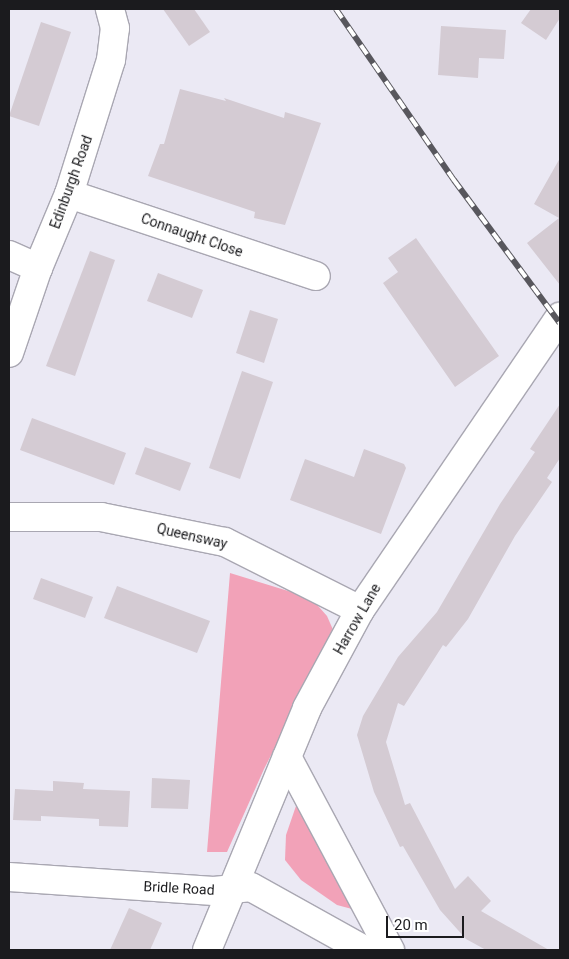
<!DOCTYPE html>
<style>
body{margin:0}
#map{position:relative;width:569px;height:959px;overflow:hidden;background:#ebe9f4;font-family:Roboto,sans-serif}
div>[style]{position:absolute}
.green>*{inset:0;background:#f2a2b8}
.building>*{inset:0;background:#d4cbd3}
.roads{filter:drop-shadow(1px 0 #a9a7b2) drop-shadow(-1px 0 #a9a7b2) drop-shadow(0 1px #a9a7b2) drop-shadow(0 -1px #a9a7b2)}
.street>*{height:28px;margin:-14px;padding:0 14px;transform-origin:14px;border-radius:14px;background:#fff}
.rail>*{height:5.5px;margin-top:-2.75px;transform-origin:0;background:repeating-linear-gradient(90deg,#fff 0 11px,#58575d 0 22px);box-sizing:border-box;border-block:1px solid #58575d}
span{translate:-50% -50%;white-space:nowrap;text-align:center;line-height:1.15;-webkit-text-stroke:4.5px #fff;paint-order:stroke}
.street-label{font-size:14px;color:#1b1b1e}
.frame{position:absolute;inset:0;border:10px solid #1b1b1e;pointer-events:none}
.scale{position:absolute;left:386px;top:916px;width:78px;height:22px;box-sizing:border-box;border:2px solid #1b1b1e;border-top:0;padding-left:6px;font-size:15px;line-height:18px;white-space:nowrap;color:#1b1b1e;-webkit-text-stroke:4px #fff;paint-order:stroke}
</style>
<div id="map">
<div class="green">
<div style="clip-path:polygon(230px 573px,311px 598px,327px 616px,334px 632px,264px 769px,227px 852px,207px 852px)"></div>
<div style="clip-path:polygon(305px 797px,352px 909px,337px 905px,301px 880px,285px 860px,286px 835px,296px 806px)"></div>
</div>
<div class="building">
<div style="clip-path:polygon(163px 9px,194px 9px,210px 32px,189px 46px)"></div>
<div style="clip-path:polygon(531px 9px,560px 9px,560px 18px,546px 40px,521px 23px)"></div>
<div style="clip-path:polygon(41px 22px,71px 32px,39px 126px,9px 116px)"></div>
<div style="clip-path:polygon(441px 26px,506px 30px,504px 59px,479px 58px,478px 78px,438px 75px)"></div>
<div style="clip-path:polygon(180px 89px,226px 101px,224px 98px,284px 118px,285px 112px,321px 123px,285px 225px,254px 218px,255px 212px,148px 176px,160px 144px,164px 144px)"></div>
<div style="clip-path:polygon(560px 158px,560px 285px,527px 243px,559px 218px,534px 204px)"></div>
<div style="clip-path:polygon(416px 238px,499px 356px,455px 387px,383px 283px,398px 272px,388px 258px)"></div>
<div style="clip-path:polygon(90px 251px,115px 260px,75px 376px,46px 366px)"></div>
<div style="clip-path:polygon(158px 273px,203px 290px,192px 318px,147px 301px)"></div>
<div style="clip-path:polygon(250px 310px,278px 319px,264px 363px,236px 353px)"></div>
<div style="clip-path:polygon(242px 371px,273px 382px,240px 479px,209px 468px)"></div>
<div style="clip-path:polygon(560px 404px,560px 458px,547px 478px,552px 482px,515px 536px,468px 619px,446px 647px,443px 645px,404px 706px,398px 703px,386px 742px,405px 805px,410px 803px,455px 889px,468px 876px,491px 901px,481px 911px,549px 950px,486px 950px,466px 939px,440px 910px,403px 846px,400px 847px,374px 792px,357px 735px,363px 716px,398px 657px,437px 612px,500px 504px,535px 452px,530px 449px)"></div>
<div style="clip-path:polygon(32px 418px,126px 453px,114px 485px,20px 450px)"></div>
<div style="clip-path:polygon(145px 447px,191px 463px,180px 491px,135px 474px)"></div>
<div style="clip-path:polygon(364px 449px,404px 464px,406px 468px,381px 534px,290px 500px,305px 459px,354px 477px)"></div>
<div style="clip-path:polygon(41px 578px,93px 597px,85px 618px,33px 599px)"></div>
<div style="clip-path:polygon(117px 586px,210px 621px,197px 653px,104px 618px)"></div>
<div style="clip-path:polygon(152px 778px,190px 780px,188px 809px,151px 808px)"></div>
<div style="clip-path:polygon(53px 781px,84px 783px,83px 789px,130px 791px,128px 827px,99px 826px,99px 819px,41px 816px,41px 821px,13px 820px,15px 789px,53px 791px)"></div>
<div style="clip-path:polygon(129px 908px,162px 923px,150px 950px,110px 950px)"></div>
</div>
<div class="roads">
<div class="street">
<div style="left:69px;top:194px;width:260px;rotate:18.4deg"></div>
<div style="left:9px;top:255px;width:32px;rotate:24deg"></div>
<div style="left:9px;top:353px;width:90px;rotate:-71.2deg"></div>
<div style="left:38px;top:268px;width:80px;rotate:-67.3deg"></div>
<div style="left:69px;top:194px;width:140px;rotate:-72.6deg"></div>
<div style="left:111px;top:60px;width:32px;rotate:-83deg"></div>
<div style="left:115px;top:28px;width:20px;rotate:-105deg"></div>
<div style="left:9px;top:517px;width:92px"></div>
<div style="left:101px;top:517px;width:126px;rotate:11.4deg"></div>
<div style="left:225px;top:542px;width:151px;rotate:26.7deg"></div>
<div style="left:287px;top:757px;width:219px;rotate:61.9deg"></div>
<div style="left:9px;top:877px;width:205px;rotate:3.9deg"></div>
<div style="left:214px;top:891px;width:37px;rotate:-6deg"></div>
<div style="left:251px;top:887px;width:129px;rotate:29.1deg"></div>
<div style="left:207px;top:950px;width:262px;rotate:-67.5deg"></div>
<div style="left:307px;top:708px;width:111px;rotate:-61.6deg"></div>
<div style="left:360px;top:610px;width:355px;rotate:-55.7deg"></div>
</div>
</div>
<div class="rail">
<div style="left:336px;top:9px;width:208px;rotate:55.4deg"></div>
<div style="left:454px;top:180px;width:178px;rotate:53.5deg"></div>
</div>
<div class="street-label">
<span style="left:71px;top:182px;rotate:-70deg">Edinburgh Road</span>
<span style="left:192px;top:235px;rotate:19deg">Connaught Close</span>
<span style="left:192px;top:536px;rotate:13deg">Queensway</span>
<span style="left:357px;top:619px;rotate:-60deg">Harrow Lane</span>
<span style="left:179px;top:888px;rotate:3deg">Bridle Road</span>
</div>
<div class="frame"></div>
<div class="scale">20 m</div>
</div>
